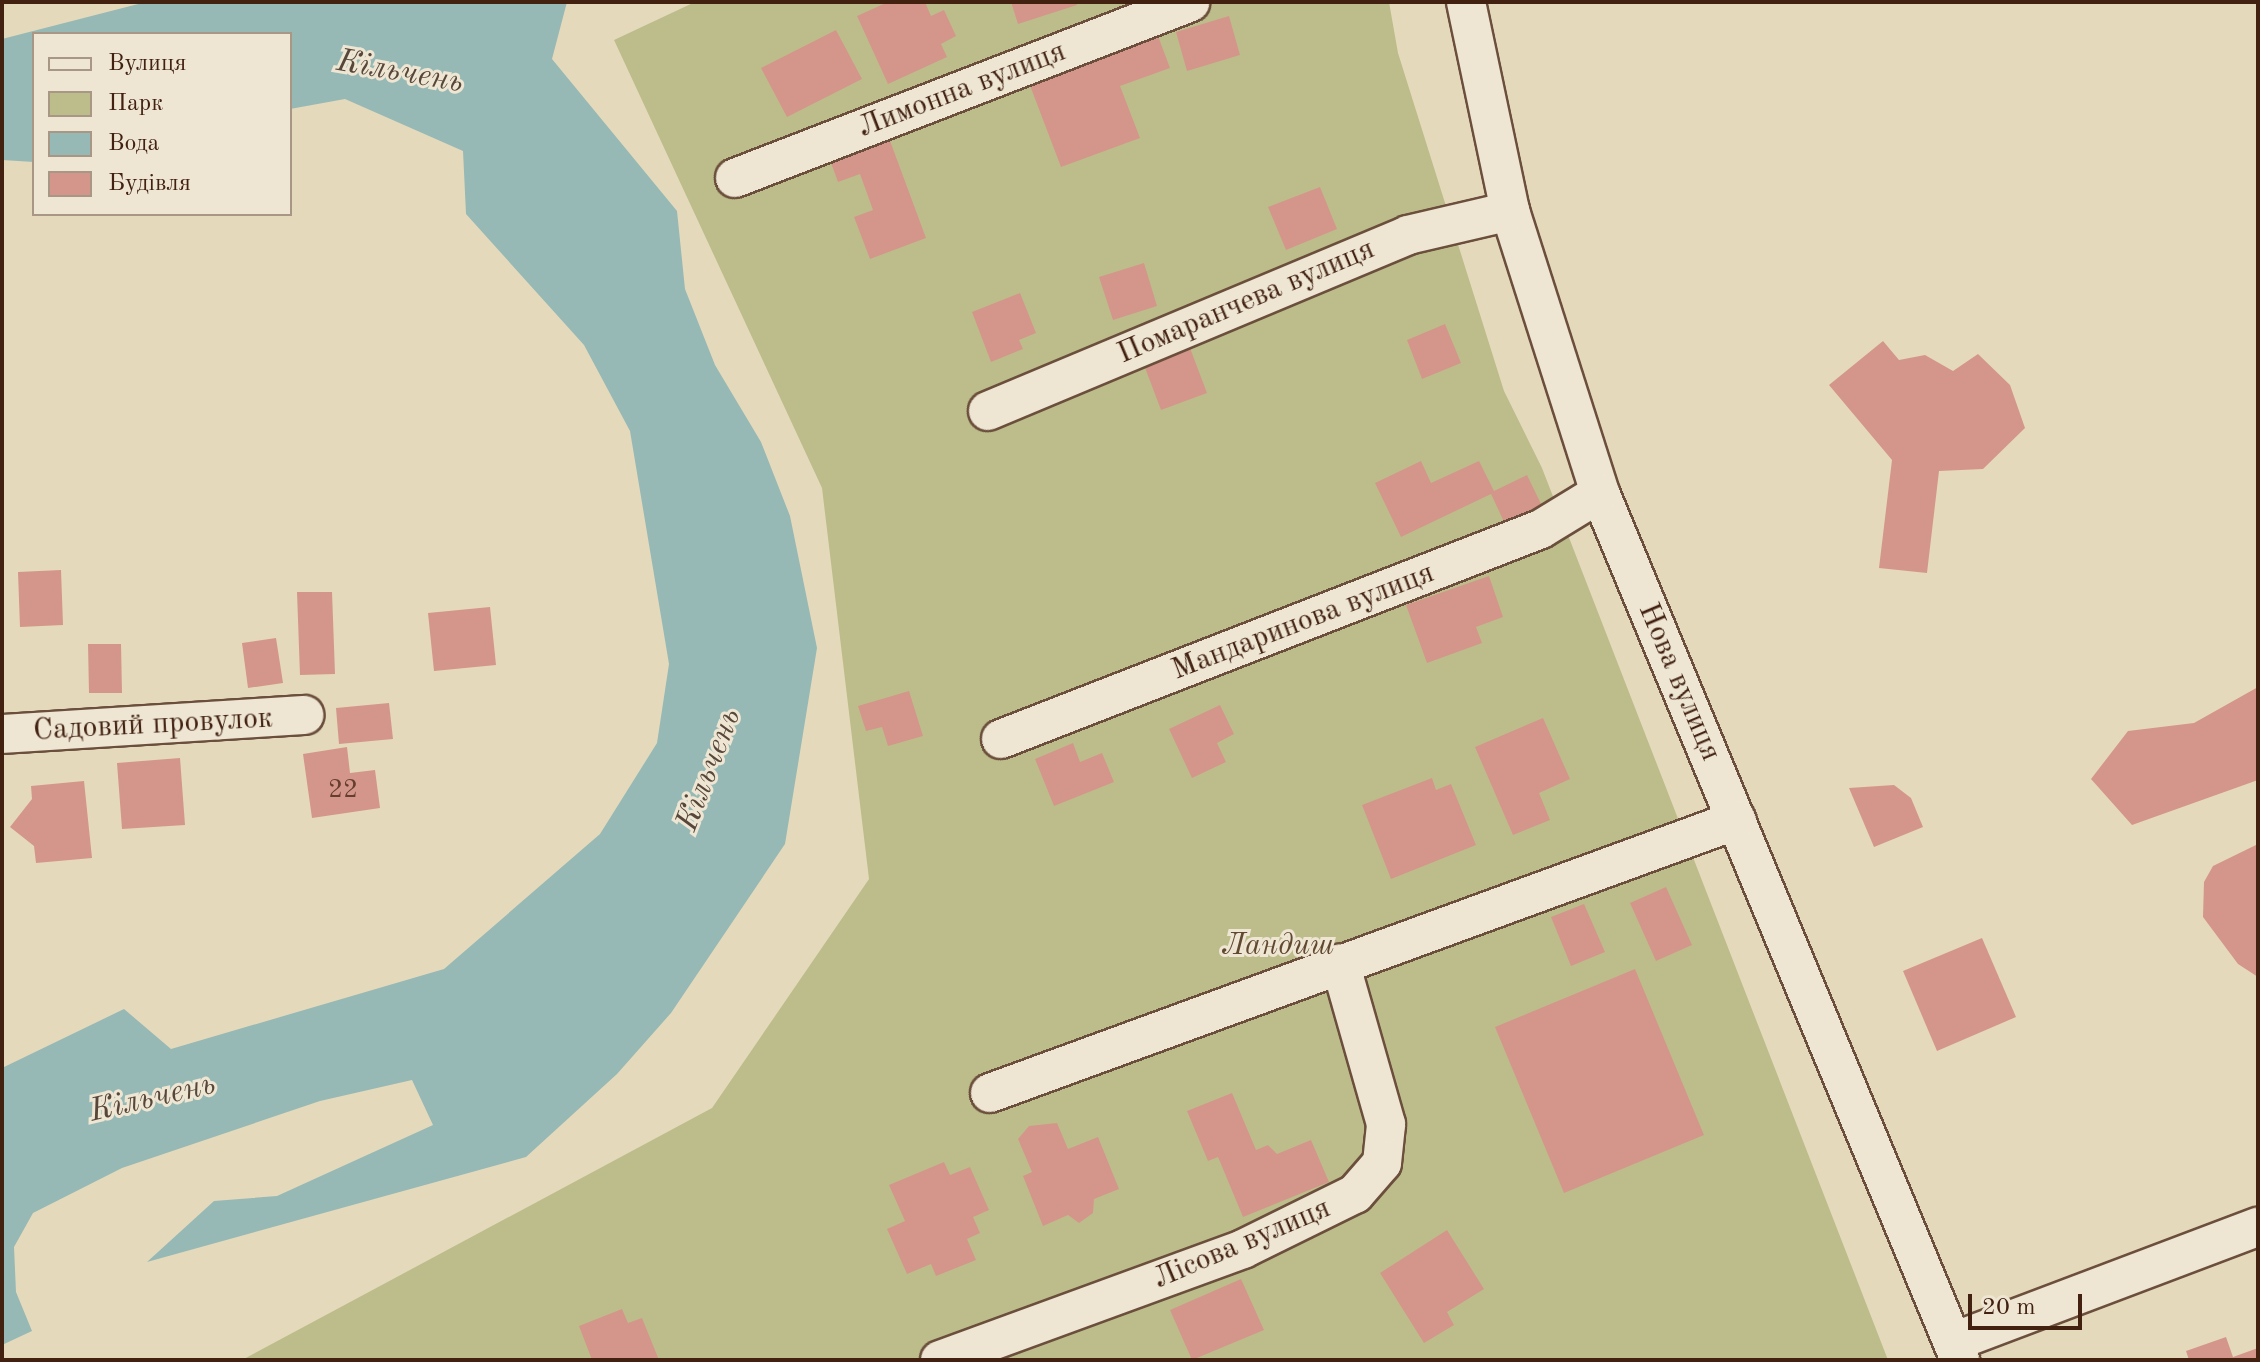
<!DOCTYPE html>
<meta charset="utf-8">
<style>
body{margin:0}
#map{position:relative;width:2260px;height:1362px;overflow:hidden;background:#e5d9bb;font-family:"Old Standard TT",serif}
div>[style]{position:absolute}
.green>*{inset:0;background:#bdbd8b}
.water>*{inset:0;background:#96b9b5}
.building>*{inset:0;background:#d4968a}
.roads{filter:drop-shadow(2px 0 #6b4f3c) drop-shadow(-2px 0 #6b4f3c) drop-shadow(0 2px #6b4f3c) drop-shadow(0 -2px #6b4f3c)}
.minor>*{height:38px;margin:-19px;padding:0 19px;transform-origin:19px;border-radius:19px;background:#eee6d3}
span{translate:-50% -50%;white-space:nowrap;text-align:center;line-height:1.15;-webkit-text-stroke:6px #eee6d3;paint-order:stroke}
.number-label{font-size:26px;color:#663e2f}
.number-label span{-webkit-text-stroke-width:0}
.street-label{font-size:30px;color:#422111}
.park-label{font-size:30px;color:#614830;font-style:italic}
.water-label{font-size:32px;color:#57473a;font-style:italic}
.frame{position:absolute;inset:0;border:4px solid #422111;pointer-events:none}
.legend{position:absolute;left:32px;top:32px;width:260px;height:184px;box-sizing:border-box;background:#eee6d3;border:2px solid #a99785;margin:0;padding:10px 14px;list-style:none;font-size:24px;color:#422111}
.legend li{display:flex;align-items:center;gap:16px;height:40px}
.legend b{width:40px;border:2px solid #a99785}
.scale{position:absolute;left:1968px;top:1294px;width:114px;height:36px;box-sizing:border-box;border:4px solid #422111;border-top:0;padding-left:10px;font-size:24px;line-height:28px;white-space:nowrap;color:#422111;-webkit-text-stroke:6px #eee6d3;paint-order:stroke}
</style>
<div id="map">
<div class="green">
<div style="clip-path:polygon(695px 2px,1389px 2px,1398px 53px,1504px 391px,1542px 468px,1888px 1360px,242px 1360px,712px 1108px,869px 879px,822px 488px,614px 40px)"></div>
</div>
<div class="water">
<div style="clip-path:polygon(146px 2px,567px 2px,552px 59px,677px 211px,685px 289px,715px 365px,761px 442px,790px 516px,817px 648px,785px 844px,671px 1013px,617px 1074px,526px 1157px,147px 1262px,214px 1201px,277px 1196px,433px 1125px,412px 1080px,320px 1101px,122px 1168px,33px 1213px,14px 1247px,16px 1292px,32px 1331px,2px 1345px,2px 1068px,124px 1009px,171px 1049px,444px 969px,600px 834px,657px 743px,669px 664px,630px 431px,584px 345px,466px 214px,463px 151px,345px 99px,290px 109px,290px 34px,34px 34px,34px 162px,2px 160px,2px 39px)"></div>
</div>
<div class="building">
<div style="clip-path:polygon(888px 2px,925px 2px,931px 16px,944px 10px,956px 36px,941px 44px,947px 57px,888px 84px,857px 16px)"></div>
<div style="clip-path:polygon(1011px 2px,1076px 2px,1077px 5px,1018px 24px)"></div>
<div style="clip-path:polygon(1229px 16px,1240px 55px,1187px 71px,1176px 32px)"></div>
<div style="clip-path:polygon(1155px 28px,1170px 68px,1120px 86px,1140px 138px,1061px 167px,1026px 75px)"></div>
<div style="clip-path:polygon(836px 30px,862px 79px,787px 117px,761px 68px)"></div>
<div style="clip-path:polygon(886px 130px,926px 238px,870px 259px,854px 217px,873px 210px,860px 174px,838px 182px,827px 152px)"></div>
<div style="clip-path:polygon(1320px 187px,1337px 229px,1286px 250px,1268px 207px)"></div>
<div style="clip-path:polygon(1144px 263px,1157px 306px,1113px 320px,1099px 277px)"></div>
<div style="clip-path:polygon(1020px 293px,1036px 333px,1019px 340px,1023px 349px,991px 362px,972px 312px)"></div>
<div style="clip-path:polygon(1445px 324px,1461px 363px,1422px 379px,1407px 340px)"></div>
<div style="clip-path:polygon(1883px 341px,1899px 360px,1925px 355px,1953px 371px,1978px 354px,2010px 385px,2025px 428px,1983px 469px,1939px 471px,1927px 573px,1879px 568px,1892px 460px,1829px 385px)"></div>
<div style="clip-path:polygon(1190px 348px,1207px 393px,1161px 410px,1144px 365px)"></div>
<div style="clip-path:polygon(1421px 461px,1431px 483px,1479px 461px,1494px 491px,1527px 475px,1543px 508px,1506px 526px,1491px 494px,1401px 537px,1375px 483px)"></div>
<div style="clip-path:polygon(61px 570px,63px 625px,20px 627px,18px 572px)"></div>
<div style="clip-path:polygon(1489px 576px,1503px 617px,1476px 627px,1482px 643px,1427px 663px,1406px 605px)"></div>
<div style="clip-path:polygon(297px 592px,332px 592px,335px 674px,300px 675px)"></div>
<div style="clip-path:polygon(490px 607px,496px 665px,434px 671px,428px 613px)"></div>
<div style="clip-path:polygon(276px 638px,283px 683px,248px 688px,242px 643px)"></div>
<div style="clip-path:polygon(88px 644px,121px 644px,122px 693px,89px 693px)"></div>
<div style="clip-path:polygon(2258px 687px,2258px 780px,2132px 825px,2091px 779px,2128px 731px,2194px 723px)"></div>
<div style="clip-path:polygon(909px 691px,923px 736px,888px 746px,882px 727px,866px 731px,858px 706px)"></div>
<div style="clip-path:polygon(389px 703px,393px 739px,339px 744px,336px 708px)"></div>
<div style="clip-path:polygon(1220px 705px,1234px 734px,1217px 743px,1226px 762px,1192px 778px,1169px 729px)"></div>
<div style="clip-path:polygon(1543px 718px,1570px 779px,1539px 793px,1550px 820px,1513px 835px,1475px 747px)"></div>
<div style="clip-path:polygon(1073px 743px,1080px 762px,1102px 753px,1114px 782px,1054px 806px,1035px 759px)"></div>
<div style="clip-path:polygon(347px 747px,350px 773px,375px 770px,380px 808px,312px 818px,303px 754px)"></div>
<div style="clip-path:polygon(180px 758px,185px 825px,122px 829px,117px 763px)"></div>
<div style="clip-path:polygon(1432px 778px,1436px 790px,1451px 784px,1476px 845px,1391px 879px,1362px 805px)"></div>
<div style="clip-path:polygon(84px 781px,92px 858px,36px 863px,34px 846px,10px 827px,32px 799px,31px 786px)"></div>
<div style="clip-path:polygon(1894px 785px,1911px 798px,1923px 827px,1874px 847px,1849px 788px)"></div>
<div style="clip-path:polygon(2258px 844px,2258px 977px,2238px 964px,2203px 917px,2204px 882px,2213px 866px)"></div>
<div style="clip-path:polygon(1666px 887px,1692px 945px,1656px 961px,1630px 903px)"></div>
<div style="clip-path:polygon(1584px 904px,1605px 952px,1571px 966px,1551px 917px)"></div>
<div style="clip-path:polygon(1982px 938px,2016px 1017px,1937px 1051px,1903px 971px)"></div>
<div style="clip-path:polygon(1635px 969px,1704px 1135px,1564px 1193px,1495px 1027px)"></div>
<div style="clip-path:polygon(1232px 1093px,1256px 1150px,1268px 1145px,1277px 1154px,1311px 1140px,1329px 1182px,1243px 1217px,1218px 1157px,1208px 1161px,1187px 1111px)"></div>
<div style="clip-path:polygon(1057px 1123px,1068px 1149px,1098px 1137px,1119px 1189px,1094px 1199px,1093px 1213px,1079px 1223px,1068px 1215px,1043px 1226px,1023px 1176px,1032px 1172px,1018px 1139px,1029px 1126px)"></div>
<div style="clip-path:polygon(944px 1162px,950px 1175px,970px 1167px,989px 1210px,973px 1217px,980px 1233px,967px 1239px,976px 1260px,936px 1276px,931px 1264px,907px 1274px,887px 1229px,905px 1221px,889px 1185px)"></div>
<div style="clip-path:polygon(1447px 1230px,1484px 1289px,1447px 1312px,1454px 1325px,1424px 1343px,1380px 1273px)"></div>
<div style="clip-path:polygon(1241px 1279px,1264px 1330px,1192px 1360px,1170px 1310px)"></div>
<div style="clip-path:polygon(622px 1309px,628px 1323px,642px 1318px,659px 1360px,592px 1360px,579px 1326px)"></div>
<div style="clip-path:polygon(2226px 1337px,2233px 1357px,2258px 1348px,2258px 1360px,2189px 1360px,2186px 1351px)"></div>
</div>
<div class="roads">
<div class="minor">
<div style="left:1466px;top:2px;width:214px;rotate:78.1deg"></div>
<div style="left:1510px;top:211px;width:296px;rotate:72.3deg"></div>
<div style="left:1600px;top:493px;width:939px;rotate:67.45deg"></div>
<div style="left:735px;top:178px;width:488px;rotate:-21.1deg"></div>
<div style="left:988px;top:411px;width:455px;rotate:-22.7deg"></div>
<div style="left:1408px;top:235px;width:105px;rotate:-13.2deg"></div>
<div style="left:2px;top:734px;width:303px;rotate:-3.6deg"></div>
<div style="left:1001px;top:739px;width:579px;rotate:-21.25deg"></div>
<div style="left:1541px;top:529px;width:69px;rotate:-31.4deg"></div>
<div style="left:990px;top:1093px;width:795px;rotate:-20.08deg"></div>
<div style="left:1953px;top:1342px;width:326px;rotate:-20.7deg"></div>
<div style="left:940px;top:1360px;width:323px;rotate:-20.1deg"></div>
<div style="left:1243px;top:1249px;width:125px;rotate:-26.2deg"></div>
<div style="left:1355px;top:1194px;width:41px;rotate:-48.9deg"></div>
<div style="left:1382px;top:1163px;width:39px;rotate:-84deg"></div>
<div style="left:1386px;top:1124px;width:167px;rotate:-105.9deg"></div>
</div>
</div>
<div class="number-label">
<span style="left:343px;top:791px">22</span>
</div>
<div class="street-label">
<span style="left:962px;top:90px;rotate:-21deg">Лимонна вулиця</span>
<span style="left:1246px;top:302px;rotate:-23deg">Помаранчева вулиця</span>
<span style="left:1303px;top:622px;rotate:-21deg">Мандаринова вулиця</span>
<span style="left:1679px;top:682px;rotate:67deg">Нова вулиця</span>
<span style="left:153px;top:725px;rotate:-3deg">Садовий провулок</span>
<span style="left:1242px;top:1244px;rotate:-23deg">Лісова вулиця</span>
</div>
<div class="park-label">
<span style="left:1278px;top:946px">Ландиш</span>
</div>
<div class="water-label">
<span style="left:400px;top:73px;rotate:10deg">Кільчень</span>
<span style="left:710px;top:770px;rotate:-69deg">Кільчень</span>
<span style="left:153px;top:1099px;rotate:-13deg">Кільчень</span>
</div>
<div class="frame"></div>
<ul class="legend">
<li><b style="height:10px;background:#eee6d3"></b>Вулиця</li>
<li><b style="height:22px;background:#bdbd8b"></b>Парк</li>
<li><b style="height:22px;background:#96b9b5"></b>Вода</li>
<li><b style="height:22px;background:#d4968a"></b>Будівля</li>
</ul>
<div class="scale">20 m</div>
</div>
